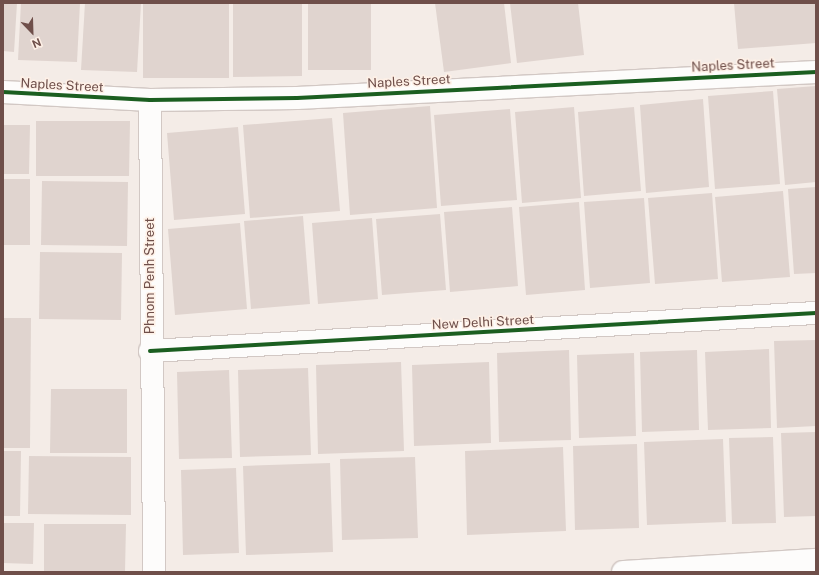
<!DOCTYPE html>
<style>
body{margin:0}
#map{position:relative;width:819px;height:575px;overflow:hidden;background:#f4ece7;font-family:"Public Sans",sans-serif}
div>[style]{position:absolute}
.building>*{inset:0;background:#e0d4cf}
.roads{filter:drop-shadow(1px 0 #d2c8c4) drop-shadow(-1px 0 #d2c8c4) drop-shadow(0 1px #d2c8c4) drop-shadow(0 -1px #d2c8c4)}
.minor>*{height:22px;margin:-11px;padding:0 11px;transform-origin:11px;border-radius:11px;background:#fdfcfb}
.cycleway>*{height:4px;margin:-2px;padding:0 2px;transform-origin:2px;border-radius:2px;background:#1b5e20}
span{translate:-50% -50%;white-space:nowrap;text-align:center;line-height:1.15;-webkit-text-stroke:3px #fef0e6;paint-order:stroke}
.street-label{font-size:13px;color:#6f4f4a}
.frame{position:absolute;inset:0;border:4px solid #6f4f4a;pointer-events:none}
.north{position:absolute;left:12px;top:12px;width:40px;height:40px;-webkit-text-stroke:3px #fef0e6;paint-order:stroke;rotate:157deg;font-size:11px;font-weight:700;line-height:16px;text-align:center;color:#6f4f4a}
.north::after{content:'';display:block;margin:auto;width:14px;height:18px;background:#6f4f4a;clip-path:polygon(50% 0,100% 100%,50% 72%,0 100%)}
</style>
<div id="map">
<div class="building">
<div style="clip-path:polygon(3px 3px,17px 3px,14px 52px,3px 51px)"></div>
<div style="clip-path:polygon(21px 3px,80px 3px,77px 62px,18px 60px)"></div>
<div style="clip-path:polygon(85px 3px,141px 3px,137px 72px,81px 70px)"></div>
<div style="clip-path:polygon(143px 3px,229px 3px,229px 78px,143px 78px)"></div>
<div style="clip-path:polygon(233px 3px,302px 3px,302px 76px,233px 77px)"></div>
<div style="clip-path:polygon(308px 3px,371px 3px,371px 70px,308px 70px)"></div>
<div style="clip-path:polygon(435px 3px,504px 3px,511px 63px,444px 72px)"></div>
<div style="clip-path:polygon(510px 3px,578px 3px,584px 55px,517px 63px)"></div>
<div style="clip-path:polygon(734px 3px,816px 3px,816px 43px,738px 49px)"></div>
<div style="clip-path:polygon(816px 86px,816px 182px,785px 185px,777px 89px)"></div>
<div style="clip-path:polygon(773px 91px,780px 184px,715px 189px,708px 96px)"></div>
<div style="clip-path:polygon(703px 99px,709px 187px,646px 193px,640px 105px)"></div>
<div style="clip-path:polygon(430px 106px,437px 208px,350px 215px,343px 113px)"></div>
<div style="clip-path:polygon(574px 107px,581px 198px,522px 203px,515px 112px)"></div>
<div style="clip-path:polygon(634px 107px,641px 191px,584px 196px,578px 112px)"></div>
<div style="clip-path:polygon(510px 109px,517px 200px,441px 206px,434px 115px)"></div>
<div style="clip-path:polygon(332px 118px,340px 211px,250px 218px,243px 125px)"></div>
<div style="clip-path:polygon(36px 121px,130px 121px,129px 176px,36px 176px)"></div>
<div style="clip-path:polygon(3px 125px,30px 125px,29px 174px,3px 174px)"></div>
<div style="clip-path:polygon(238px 127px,245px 214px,174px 220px,167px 133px)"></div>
<div style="clip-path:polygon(3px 179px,30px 179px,30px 245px,3px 245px)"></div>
<div style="clip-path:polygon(42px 181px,128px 182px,127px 246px,41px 245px)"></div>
<div style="clip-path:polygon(816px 187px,816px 273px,794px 274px,788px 189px)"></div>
<div style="clip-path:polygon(783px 191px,790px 277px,722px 282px,715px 197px)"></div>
<div style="clip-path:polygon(712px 193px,718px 279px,655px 284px,648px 198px)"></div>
<div style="clip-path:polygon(644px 198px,650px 283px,590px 288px,584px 202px)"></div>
<div style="clip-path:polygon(579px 202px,585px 290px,526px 295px,519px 207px)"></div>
<div style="clip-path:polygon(512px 207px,518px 286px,450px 292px,444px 212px)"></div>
<div style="clip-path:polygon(440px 214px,446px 290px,382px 295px,376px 219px)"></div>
<div style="clip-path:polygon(303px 216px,310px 304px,251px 309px,244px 221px)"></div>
<div style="clip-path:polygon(372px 218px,378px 299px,318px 304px,312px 223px)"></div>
<div style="clip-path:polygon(240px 223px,247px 309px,175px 315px,168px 229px)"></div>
<div style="clip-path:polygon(40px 252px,122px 253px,121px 320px,39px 319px)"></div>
<div style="clip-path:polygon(3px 318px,31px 318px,30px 448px,3px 448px)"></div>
<div style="clip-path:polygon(816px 340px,816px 426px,777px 428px,774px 341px)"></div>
<div style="clip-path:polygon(769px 349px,771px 428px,708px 430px,705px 352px)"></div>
<div style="clip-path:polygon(569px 350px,571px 440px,499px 442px,497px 353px)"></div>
<div style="clip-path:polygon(697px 350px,699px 430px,642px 432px,640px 352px)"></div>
<div style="clip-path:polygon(634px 353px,636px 436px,579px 438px,577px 355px)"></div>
<div style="clip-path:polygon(401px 362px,404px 451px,318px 454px,316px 365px)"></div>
<div style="clip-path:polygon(489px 362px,491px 443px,414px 446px,412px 365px)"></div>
<div style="clip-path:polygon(308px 368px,311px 455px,240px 457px,238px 370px)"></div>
<div style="clip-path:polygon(229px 370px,232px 458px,179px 459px,177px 372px)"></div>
<div style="clip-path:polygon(51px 389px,127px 389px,127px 453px,50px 453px)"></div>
<div style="clip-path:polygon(816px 432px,816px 516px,784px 517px,781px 433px)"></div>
<div style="clip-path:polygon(773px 437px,776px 523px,732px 524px,729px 438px)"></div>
<div style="clip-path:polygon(723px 439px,726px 522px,647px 525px,644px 442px)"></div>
<div style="clip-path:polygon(637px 444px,639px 528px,575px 530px,573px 446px)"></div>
<div style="clip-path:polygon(563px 447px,566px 531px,467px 535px,465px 451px)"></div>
<div style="clip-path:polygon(3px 451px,21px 451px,20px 516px,3px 516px)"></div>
<div style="clip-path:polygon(29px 456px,131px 457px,131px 515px,28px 514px)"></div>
<div style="clip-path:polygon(415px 457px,418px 538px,342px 540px,340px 459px)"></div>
<div style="clip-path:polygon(330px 463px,333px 552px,246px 555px,243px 466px)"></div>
<div style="clip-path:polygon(236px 468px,239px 553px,183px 555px,181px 470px)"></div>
<div style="clip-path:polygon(3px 523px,34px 523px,33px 564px,3px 563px)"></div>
<div style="clip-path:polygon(44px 524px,126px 524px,125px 572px,44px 572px)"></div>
</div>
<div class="roads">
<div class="minor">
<div style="left:3px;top:92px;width:147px;rotate:3.1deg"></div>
<div style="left:150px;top:100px;width:147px;rotate:-0.8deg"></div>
<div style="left:297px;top:98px;width:520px;rotate:-2.87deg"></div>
<div style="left:150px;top:100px;width:472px;rotate:89.5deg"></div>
<div style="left:150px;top:351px;width:667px;rotate:-3.27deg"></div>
<div style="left:623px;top:572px;width:193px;rotate:-3.6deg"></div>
</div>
</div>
<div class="cycleway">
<div style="left:3px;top:92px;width:147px;rotate:3.1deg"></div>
<div style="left:150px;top:100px;width:147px;rotate:-0.8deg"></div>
<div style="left:297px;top:98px;width:520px;rotate:-2.87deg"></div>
<div style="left:150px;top:351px;width:667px;rotate:-3.27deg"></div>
</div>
<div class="street-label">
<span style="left:733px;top:66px;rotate:-3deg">Naples Street</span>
<span style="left:409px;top:82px;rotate:-3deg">Naples Street</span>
<span style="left:62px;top:86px;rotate:3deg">Naples Street</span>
<span style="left:150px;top:276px;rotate:-90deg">Phnom Penh Street</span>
<span style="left:483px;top:323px;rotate:-3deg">New Delhi Street</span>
</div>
<div class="frame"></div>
<div class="north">N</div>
</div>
